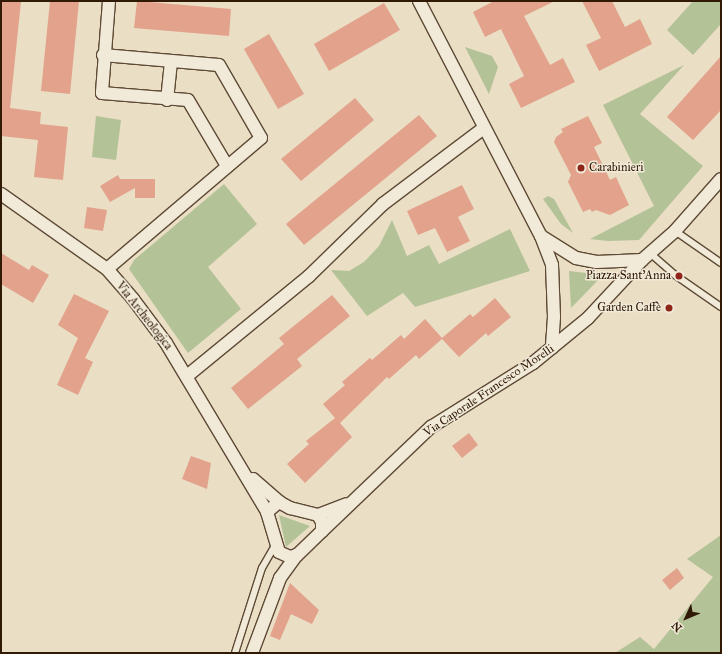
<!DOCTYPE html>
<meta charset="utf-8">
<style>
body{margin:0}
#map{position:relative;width:722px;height:654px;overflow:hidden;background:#eadec5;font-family:"IM FELL Great Primer",serif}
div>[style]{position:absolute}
.green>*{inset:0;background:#b4c297}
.building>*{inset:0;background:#e2a28b}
.roads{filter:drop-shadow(1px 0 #5e4a35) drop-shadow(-1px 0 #5e4a35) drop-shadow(0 1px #5e4a35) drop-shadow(0 -1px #5e4a35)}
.lane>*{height:6px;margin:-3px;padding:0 3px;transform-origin:3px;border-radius:3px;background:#f1ead9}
.street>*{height:12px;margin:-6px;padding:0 6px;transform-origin:6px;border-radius:6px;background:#f1ead9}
.dots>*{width:11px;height:11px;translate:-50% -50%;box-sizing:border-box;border:2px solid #f1ead9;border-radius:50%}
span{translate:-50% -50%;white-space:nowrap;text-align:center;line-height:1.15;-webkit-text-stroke:3px #f1ead9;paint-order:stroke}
.poi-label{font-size:12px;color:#301905}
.left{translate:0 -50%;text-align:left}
.right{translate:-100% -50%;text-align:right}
.street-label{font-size:12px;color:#301905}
.frame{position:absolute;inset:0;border:2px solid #301905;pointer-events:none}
.north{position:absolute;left:666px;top:598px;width:40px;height:40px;-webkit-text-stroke:3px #f1ead9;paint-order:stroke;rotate:226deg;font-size:11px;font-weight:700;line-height:16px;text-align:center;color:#301905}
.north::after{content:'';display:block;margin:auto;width:14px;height:18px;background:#301905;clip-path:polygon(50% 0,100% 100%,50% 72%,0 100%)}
</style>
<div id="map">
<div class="green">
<div style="clip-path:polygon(693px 1px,721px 1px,721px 24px,693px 55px,667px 30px)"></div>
<div style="clip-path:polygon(465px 47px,492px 56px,498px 67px,489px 94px)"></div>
<div style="clip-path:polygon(684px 65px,640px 114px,703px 166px,639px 240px,608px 241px,590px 239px,654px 206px,603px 105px)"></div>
<div style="clip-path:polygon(96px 116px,121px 120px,116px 160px,92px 157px)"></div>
<div style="clip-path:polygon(224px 184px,257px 224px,208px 267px,241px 309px,188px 353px,129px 269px,134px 260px)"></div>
<div style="clip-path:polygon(548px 196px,554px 199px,573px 233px,561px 224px,543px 199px)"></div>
<div style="clip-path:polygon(392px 220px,407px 256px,429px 245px,439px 264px,510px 229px,530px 271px,415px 307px,403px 293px,367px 316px,331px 270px,349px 271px,364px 262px,379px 246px)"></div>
<div style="clip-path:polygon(569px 271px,603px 275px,571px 308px)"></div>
<div style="clip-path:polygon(279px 515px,310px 526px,286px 547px)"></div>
<div style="clip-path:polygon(721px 535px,721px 653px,615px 653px,640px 637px,654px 649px,713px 577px,687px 559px)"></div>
</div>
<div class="building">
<div style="clip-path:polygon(1px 1px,21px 1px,10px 108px,41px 112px,40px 124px,68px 127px,63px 180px,34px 177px,38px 140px,1px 136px)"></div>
<div style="clip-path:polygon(50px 1px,79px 1px,70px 94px,41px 91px)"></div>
<div style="clip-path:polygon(137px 1px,231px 9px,229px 36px,134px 28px)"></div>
<div style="clip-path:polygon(494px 1px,555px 1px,524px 16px,550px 65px,563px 58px,575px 82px,521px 108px,509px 84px,524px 76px,501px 29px,485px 37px,473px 12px)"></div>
<div style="clip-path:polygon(582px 1px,612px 1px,625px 27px,640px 19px,652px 44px,599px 71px,586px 45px,601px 38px)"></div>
<div style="clip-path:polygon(384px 3px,400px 30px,329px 71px,314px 44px)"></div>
<div style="clip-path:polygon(269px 34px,304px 94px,278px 109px,244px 49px)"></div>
<div style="clip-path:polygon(721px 56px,721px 110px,693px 140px,667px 117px)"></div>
<div style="clip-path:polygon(355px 98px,374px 120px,301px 181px,281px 159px)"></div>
<div style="clip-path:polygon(419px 115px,437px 136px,304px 245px,286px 224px)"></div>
<div style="clip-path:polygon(588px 116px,602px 143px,594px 147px,610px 180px,616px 177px,629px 205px,610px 215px,596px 210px,592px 212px,590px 209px,583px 212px,568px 182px,571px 175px,554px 142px,556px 137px,563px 132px,561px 129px)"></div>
<div style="clip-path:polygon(118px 175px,120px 179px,155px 179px,155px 198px,135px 198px,135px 188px,110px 202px,100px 186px)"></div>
<div style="clip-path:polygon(462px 185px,474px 209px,458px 217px,470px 241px,447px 252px,435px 228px,418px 235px,407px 211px)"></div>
<div style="clip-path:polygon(87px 207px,107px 210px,103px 231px,84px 228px)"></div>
<div style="clip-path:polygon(1px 253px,29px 270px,32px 265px,49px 275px,33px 303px,1px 284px)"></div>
<div style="clip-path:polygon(74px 294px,109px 311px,85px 358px,93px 362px,78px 395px,57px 385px,78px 338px,58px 325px)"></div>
<div style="clip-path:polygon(332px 295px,350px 316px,297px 359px,302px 366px,248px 409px,231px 388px,284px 344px,279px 338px)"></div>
<div style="clip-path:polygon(495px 298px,511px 317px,488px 336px,486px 333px,459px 357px,442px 339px,419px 359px,416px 355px,389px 379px,387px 377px,340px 423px,352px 437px,305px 483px,287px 464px,309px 444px,306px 441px,335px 418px,323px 404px,345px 385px,342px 382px,370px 358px,372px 360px,401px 335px,404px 339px,425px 319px,442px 338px,470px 314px,473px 317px)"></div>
<div style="clip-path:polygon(469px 433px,478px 445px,462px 458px,452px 446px)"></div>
<div style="clip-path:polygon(191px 456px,211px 463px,207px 489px,182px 479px)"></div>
<div style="clip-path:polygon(677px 568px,684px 578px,670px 590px,662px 580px)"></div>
<div style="clip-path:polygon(290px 583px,319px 610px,312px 624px,291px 614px,280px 640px,270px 636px)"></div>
</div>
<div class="roads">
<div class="lane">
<div style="left:675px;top:231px;width:56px;rotate:34.8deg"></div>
<div style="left:651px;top:254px;width:32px;rotate:41deg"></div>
<div style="left:675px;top:275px;width:56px;rotate:34.8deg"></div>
<div style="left:235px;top:653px;width:89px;rotate:-72.4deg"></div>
<div style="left:262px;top:568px;width:28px;rotate:-60deg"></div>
</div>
<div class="street">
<div style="left:109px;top:1px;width:92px;rotate:94.4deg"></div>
<div style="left:102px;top:93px;width:86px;rotate:4.7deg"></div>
<div style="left:188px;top:100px;width:77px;rotate:59.4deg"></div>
<div style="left:419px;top:1px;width:265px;rotate:62.6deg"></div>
<div style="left:541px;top:236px;width:31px;rotate:69deg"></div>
<div style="left:552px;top:265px;width:52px;rotate:87.8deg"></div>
<div style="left:554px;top:317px;width:31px;rotate:94deg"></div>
<div style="left:103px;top:55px;width:116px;rotate:4.9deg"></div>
<div style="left:219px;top:65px;width:84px;rotate:60.1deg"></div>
<div style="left:261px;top:138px;width:202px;rotate:139.6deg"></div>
<div style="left:167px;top:100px;width:39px;rotate:-84deg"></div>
<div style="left:1px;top:194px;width:130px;rotate:35.3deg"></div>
<div style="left:107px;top:269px;width:40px;rotate:49deg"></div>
<div style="left:133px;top:299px;width:55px;rotate:53.1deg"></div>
<div style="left:166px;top:343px;width:197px;rotate:59.1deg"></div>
<div style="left:541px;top:236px;width:41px;rotate:32.2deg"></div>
<div style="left:576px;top:258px;width:21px;rotate:11deg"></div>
<div style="left:597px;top:262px;width:45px;rotate:-2.5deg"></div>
<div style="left:187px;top:376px;width:158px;rotate:-39.3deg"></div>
<div style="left:309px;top:276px;width:103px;rotate:-44.2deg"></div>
<div style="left:383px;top:204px;width:126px;rotate:-37deg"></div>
<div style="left:253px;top:479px;width:35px;rotate:41deg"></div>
<div style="left:279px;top:502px;width:13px;rotate:29deg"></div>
<div style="left:290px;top:508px;width:29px;rotate:14deg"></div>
<div style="left:318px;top:515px;width:8px;rotate:60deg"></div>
<div style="left:322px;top:522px;width:9px;rotate:90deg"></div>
<div style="left:322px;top:531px;width:35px;rotate:136deg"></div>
<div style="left:297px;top:555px;width:7px;rotate:164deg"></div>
<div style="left:290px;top:557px;width:12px;rotate:-156deg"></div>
<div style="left:279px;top:552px;width:42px;rotate:-106.7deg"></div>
<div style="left:267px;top:512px;width:16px;rotate:-40deg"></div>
<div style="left:318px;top:515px;width:30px;rotate:-21deg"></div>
<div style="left:322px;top:531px;width:151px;rotate:-43.7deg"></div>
<div style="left:431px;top:427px;width:120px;rotate:-32.1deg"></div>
<div style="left:533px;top:363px;width:71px;rotate:-39.3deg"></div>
<div style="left:588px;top:318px;width:79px;rotate:-47deg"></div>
<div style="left:642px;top:260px;width:44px;rotate:-41.3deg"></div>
<div style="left:675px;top:231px;width:69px;rotate:-48.5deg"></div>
<div style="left:252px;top:653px;width:80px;rotate:-69.5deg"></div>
<div style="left:280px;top:578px;width:29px;rotate:-54deg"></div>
</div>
</div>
<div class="dots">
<div style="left:581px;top:168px;background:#8f2418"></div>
<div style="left:679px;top:276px;background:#8f2418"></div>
<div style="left:669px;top:308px;background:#8f2418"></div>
</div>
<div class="poi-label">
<span class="left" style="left:589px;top:168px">Carabinieri</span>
<span class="right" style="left:671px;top:276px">Piazza Sant'Anna</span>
<span class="right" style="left:661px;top:308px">Garden Caffè</span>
</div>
<div class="street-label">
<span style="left:144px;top:316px;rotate:52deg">Via Archeologica</span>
<span style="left:489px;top:391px;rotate:-34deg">Via Caporale Francesco Morelli</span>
</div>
<div class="frame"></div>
<div class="north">N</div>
</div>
